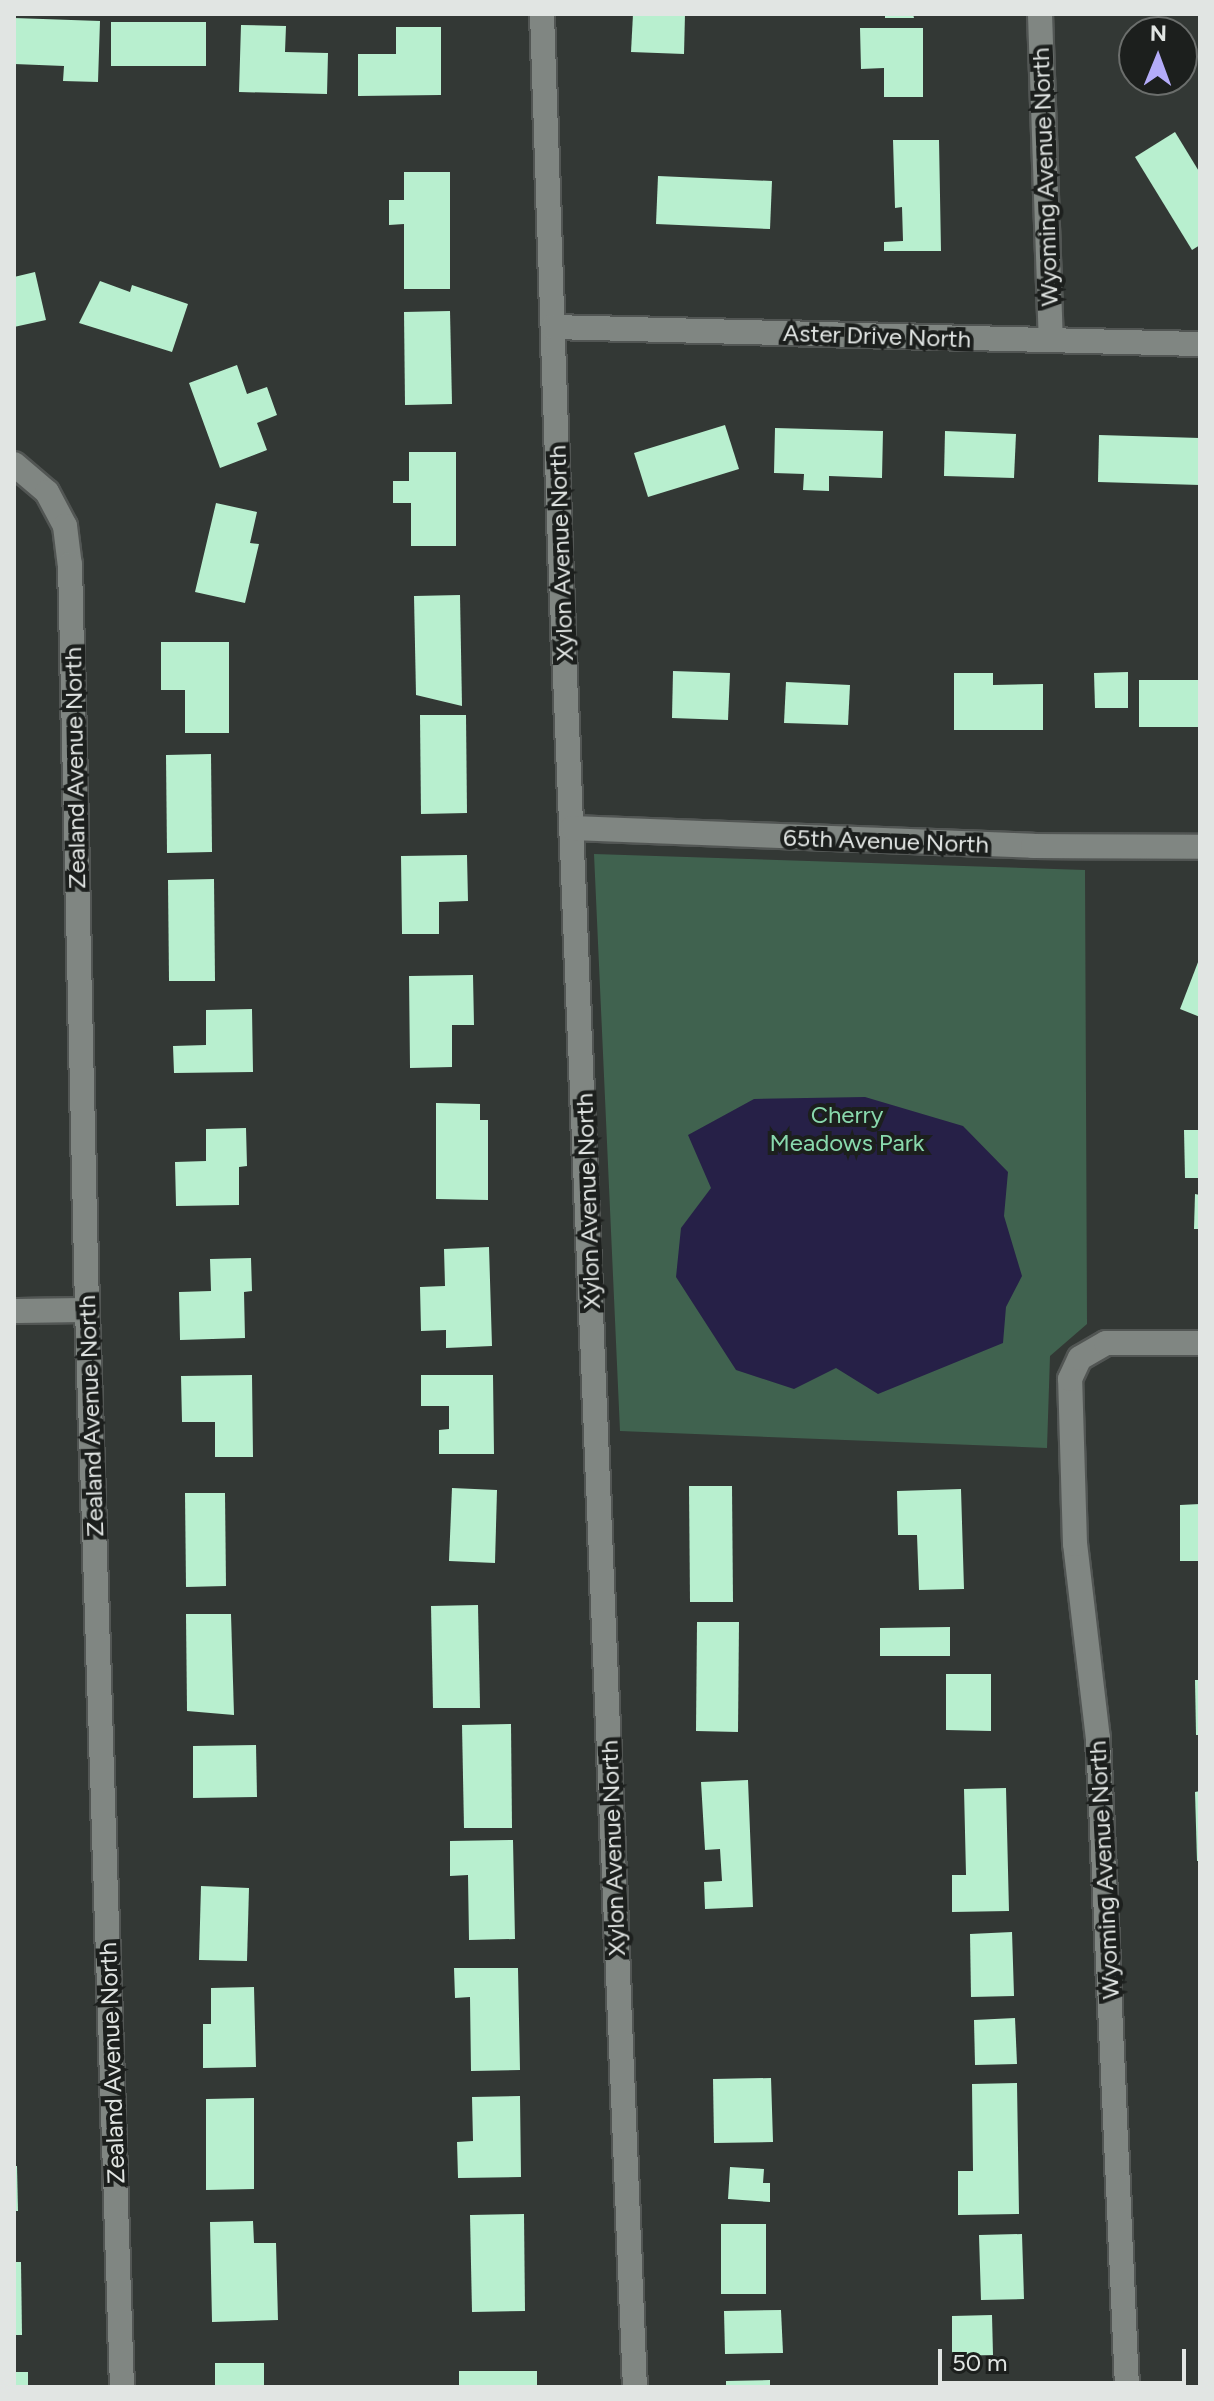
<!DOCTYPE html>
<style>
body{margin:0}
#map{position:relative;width:1214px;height:2401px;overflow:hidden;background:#333835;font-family:Figtree,sans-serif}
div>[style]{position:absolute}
.green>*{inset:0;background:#40624f}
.water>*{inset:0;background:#262047}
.building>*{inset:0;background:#b8efcf}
.roads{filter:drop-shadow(2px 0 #525654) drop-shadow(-2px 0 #525654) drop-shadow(0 2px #525654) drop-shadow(0 -2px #525654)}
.minor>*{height:24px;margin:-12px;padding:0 12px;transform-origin:12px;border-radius:12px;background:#808682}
span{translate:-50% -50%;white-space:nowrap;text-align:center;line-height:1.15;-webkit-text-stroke:8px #1c1f1d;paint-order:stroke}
.street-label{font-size:24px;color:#e1e5e3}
.park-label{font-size:24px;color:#89d9ad}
.frame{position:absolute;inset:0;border:16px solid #e1e5e3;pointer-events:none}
.north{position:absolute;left:1118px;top:16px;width:80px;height:80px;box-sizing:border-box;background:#1c1f1d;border:2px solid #6b6e6c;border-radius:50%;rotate:1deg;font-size:22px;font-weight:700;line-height:32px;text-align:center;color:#e1e5e3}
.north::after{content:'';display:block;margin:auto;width:28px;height:36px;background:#b4acf9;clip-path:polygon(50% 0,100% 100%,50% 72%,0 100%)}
.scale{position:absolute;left:938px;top:2349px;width:248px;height:36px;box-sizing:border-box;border:4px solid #e1e5e3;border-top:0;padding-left:10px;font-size:24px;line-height:28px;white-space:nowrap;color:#e1e5e3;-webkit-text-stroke:6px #1c1f1d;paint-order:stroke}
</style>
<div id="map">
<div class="green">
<div style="clip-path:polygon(594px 854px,1085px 870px,1087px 1324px,1050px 1356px,1047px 1448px,620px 1431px)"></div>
</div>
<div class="water">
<div style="clip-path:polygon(865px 1097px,963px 1126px,1008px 1172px,1004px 1216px,1022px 1276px,1006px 1307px,1003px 1343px,878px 1394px,836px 1368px,794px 1389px,736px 1370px,676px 1277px,681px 1228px,711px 1188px,688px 1135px,754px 1099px)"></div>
</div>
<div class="building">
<div style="clip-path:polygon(633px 14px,685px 14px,684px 54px,631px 52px)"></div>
<div style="clip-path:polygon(885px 14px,913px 14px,914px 18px,885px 18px)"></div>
<div style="clip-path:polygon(14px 18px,100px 21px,98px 82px,63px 81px,64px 66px,14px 64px)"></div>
<div style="clip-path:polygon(111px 22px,206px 22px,206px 66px,111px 66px)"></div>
<div style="clip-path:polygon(241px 25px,286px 26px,285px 52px,328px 53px,327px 94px,239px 92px)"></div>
<div style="clip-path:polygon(396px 27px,441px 27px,441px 95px,358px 96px,358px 54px,396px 54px)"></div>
<div style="clip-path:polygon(860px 28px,923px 28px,923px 97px,884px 97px,884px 68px,861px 69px)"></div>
<div style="clip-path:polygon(1175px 132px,1200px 173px,1200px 245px,1192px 250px,1135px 157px)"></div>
<div style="clip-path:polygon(893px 140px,939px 140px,941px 251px,884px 251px,884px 242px,903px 241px,902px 207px,895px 208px)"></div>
<div style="clip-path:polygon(404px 172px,450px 172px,450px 289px,404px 289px,404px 224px,389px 225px,389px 200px,404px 200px)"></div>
<div style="clip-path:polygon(658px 176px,772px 181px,770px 229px,656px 224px)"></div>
<div style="clip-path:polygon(35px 272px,46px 320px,14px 327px,14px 277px)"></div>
<div style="clip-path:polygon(100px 281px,130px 292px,132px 285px,188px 304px,172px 352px,79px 323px)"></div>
<div style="clip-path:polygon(450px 311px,452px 404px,405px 405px,404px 312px)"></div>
<div style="clip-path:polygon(237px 365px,247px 394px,267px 387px,277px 415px,257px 423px,267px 450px,220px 468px,189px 383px)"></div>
<div style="clip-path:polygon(725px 425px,739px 469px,648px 497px,634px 453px)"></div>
<div style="clip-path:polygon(775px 428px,883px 431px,882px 478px,829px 476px,829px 491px,803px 490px,804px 474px,774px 473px)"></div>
<div style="clip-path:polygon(945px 431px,1016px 434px,1014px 478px,944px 476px)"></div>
<div style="clip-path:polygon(1099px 435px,1200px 438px,1200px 485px,1098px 482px)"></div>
<div style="clip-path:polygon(409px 452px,456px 452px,456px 546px,411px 546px,411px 503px,393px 503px,393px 481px,409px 481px)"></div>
<div style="clip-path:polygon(216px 503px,257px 512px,250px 543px,259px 544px,245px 603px,195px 592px)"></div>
<div style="clip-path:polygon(460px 595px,462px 706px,416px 695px,414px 596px)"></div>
<div style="clip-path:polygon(161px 642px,229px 642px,229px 733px,185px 733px,185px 690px,161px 690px)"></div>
<div style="clip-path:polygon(673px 671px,730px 673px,728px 720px,672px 718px)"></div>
<div style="clip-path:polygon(1128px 672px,1128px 708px,1095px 708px,1094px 673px)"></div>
<div style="clip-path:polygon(954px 673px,993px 673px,993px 685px,1043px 684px,1043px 730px,954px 730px)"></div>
<div style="clip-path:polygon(1139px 680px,1200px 680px,1200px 727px,1139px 727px)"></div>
<div style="clip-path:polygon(786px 682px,850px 685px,848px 725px,784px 723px)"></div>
<div style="clip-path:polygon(420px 715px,466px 715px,467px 813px,421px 814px)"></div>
<div style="clip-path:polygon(211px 754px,212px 852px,167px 853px,166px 755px)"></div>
<div style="clip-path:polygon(467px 855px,468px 901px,439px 902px,439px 934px,402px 934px,401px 856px)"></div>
<div style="clip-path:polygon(214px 879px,215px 981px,169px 981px,168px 880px)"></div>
<div style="clip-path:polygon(1200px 957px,1200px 1017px,1180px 1009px)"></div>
<div style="clip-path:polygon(473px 975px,474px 1025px,452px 1025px,452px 1067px,410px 1068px,409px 976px)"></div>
<div style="clip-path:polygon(252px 1009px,253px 1072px,174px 1073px,173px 1046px,206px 1045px,206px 1010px)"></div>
<div style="clip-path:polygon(436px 1103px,480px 1104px,480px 1120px,488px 1120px,488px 1200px,436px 1199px)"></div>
<div style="clip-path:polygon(246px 1128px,247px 1166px,239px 1167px,239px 1205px,176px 1206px,175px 1162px,206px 1161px,206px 1129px)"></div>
<div style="clip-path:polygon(1184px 1130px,1200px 1130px,1200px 1178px,1185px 1178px)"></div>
<div style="clip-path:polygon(1195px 1194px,1200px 1195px,1200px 1229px,1194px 1229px)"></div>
<div style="clip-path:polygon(489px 1247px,492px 1346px,446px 1348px,446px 1330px,421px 1331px,420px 1287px,445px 1286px,444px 1249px)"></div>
<div style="clip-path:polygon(251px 1258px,252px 1291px,244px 1292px,245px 1338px,180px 1340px,179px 1292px,211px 1291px,210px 1259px)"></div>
<div style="clip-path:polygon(252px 1375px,253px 1457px,215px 1457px,215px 1422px,182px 1422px,181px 1376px)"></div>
<div style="clip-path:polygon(421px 1375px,493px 1375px,494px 1454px,439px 1454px,439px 1430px,449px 1429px,449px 1406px,421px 1406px)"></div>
<div style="clip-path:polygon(689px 1486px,732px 1486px,733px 1602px,690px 1602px)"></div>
<div style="clip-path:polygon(452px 1488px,497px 1490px,495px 1563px,449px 1561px)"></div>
<div style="clip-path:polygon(961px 1489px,964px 1589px,919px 1590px,917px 1535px,898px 1535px,897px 1491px)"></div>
<div style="clip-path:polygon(185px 1493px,225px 1493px,226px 1586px,186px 1587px)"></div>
<div style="clip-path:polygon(1200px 1504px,1200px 1561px,1180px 1561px,1180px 1505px)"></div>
<div style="clip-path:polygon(478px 1605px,480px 1708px,433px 1708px,431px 1606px)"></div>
<div style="clip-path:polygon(186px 1614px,231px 1614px,234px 1715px,187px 1711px)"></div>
<div style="clip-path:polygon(697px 1622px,739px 1622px,738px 1732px,696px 1731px)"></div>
<div style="clip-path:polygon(950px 1627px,950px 1656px,880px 1656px,880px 1628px)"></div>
<div style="clip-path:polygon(946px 1674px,991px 1674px,991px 1731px,946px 1730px)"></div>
<div style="clip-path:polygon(1195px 1680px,1200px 1680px,1200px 1735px,1196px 1735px)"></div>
<div style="clip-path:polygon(511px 1724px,512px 1828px,464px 1828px,462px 1725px)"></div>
<div style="clip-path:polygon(256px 1745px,257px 1797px,193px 1798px,193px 1746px)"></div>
<div style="clip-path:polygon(748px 1780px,753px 1907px,705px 1909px,704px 1882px,722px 1881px,720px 1849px,705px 1850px,701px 1782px)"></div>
<div style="clip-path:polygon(1006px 1788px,1009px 1911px,952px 1912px,952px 1875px,966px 1875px,964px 1789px)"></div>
<div style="clip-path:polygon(1200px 1791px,1200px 1861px,1197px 1861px,1195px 1792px)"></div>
<div style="clip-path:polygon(513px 1840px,515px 1939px,469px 1940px,468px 1875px,450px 1876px,450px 1841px)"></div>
<div style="clip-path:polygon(201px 1886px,249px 1888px,247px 1961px,199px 1960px)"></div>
<div style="clip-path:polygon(1012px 1932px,1014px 1996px,971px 1997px,970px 1934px)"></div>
<div style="clip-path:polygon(454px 1968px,518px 1968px,520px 2070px,471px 2071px,470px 1997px,455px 1998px)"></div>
<div style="clip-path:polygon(254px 1987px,256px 2067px,203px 2068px,203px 2024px,211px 2024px,211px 1988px)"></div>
<div style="clip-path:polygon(1015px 2018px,1017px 2064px,975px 2065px,974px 2020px)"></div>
<div style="clip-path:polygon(771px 2078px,773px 2142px,714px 2143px,713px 2079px)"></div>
<div style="clip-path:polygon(1017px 2083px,1019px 2214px,958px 2215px,958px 2171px,973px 2171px,972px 2084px)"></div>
<div style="clip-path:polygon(520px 2096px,521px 2177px,458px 2178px,457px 2142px,473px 2141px,472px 2097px)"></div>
<div style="clip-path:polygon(254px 2098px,254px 2189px,206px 2190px,206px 2099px)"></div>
<div style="clip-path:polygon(14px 2166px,17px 2166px,18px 2211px,14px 2211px)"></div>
<div style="clip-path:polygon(730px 2167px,764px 2169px,763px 2183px,770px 2183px,770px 2202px,728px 2199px)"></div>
<div style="clip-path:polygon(524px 2214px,525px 2311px,472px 2312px,470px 2215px)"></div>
<div style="clip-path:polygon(253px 2221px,254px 2243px,276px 2243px,278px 2320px,212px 2322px,210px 2222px)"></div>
<div style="clip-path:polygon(721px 2224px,766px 2224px,766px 2294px,721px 2294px)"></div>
<div style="clip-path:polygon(1022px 2234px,1024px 2299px,981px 2300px,979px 2235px)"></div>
<div style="clip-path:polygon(14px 2262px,21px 2262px,22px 2335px,14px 2335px)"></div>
<div style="clip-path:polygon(781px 2310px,783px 2353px,725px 2354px,724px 2311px)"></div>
<div style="clip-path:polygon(992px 2315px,993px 2355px,952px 2356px,952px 2316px)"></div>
<div style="clip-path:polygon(215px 2363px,264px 2363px,264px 2387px,215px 2387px)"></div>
<div style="clip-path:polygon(459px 2371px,537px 2371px,537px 2387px,459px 2387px)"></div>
<div style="clip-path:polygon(14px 2372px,28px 2372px,28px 2387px,14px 2387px)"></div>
<div style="clip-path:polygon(770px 2380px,770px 2387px,726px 2387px,726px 2381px)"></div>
</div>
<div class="roads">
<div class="minor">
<div style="left:542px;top:14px;width:564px;rotate:88.07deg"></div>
<div style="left:561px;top:578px;width:1811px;rotate:87.66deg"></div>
<div style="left:1040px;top:14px;width:326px;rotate:88.1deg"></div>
<div style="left:553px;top:327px;width:647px;rotate:1.51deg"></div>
<div style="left:14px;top:464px;width:43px;rotate:40.3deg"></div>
<div style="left:47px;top:492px;width:38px;rotate:62deg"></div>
<div style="left:65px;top:526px;width:38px;rotate:83deg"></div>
<div style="left:70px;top:564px;width:746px;rotate:88.69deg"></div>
<div style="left:87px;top:1310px;width:1078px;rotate:88.14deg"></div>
<div style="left:572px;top:828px;width:461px;rotate:2.2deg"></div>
<div style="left:1033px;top:846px;width:167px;rotate:0.3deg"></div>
<div style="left:14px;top:1311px;width:73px;rotate:-0.8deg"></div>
<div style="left:1127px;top:2387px;width:649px;rotate:-92.56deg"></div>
<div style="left:1098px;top:1739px;width:196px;rotate:-96.7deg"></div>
<div style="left:1075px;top:1544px;width:165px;rotate:-91.7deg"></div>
<div style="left:1070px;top:1379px;width:23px;rotate:-65deg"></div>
<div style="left:1080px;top:1358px;width:30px;rotate:-30deg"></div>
<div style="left:1106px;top:1343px;width:94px"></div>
</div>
</div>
<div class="street-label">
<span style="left:1045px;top:177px;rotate:-92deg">Wyoming Avenue North</span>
<span style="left:877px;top:336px;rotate:2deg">Aster Drive North</span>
<span style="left:561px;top:553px;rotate:-92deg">Xylon Avenue North</span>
<span style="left:75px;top:768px;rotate:-91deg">Zealand Avenue North</span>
<span style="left:886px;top:841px;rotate:2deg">65th Avenue North</span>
<span style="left:588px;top:1201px;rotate:-92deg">Xylon Avenue North</span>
<span style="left:91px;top:1416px;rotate:-92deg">Zealand Avenue North</span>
<span style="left:613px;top:1848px;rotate:-92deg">Xylon Avenue North</span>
<span style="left:1104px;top:1870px;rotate:-93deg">Wyoming Avenue North</span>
<span style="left:112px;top:2063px;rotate:-92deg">Zealand Avenue North</span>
</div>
<div class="park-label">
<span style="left:847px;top:1129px">Cherry<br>Meadows Park</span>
</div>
<div class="frame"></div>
<div class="north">N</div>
<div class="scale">50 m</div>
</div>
